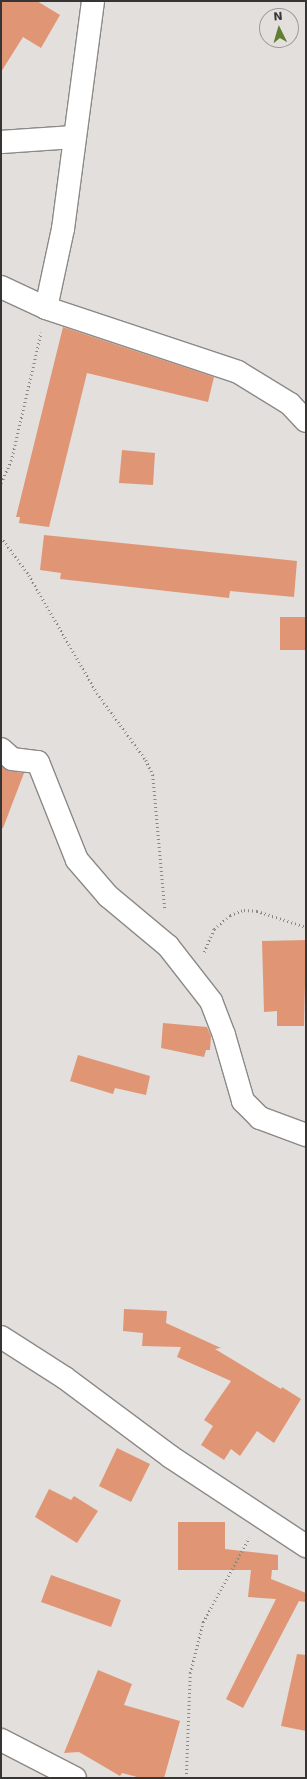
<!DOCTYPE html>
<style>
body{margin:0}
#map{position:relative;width:307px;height:1779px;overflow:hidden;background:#e2dfdc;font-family:"DejaVu Sans",sans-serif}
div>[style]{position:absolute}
.building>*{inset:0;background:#e09675}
.path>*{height:2.5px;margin-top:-1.25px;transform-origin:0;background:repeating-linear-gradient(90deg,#8a8885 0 1px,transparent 0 4px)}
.roads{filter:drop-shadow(1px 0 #8c8986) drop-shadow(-1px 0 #8c8986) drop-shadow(0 1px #8c8986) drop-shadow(0 -1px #8c8986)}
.minor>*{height:22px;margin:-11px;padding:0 11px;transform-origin:11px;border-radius:11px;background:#fff}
span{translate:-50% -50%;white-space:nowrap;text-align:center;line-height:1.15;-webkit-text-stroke:3.5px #e2dfdc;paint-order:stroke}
.frame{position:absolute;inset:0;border:2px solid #363533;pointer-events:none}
.north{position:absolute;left:259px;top:8px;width:40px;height:40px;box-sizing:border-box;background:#e2dfdc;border:1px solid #9d9b98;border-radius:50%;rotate:355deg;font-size:11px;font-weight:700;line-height:16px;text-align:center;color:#363533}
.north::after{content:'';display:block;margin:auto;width:14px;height:18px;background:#607d32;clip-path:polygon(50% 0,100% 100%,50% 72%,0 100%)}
</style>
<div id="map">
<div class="building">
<div style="clip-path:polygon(1px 1px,37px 1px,60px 15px,41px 48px,23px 37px,1px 72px)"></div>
<div style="clip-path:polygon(63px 327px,214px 377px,208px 402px,87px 373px,49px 527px,19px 523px,20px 517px,16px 517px)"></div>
<div style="clip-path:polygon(122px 450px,155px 453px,153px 485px,119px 483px)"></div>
<div style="clip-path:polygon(44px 535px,297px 561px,294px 597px,230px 591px,229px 598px,60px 579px,61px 573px,40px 570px)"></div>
<div style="clip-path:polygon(280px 617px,306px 617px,306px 650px,280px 650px)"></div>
<div style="clip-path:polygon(1px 766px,10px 771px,24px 773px,3px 828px,1px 828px)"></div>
<div style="clip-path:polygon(306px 940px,304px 1026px,277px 1026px,277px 1011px,264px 1012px,262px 941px)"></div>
<div style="clip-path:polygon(163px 1023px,207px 1027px,211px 1036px,210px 1050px,206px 1050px,204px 1057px,161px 1048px)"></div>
<div style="clip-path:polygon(78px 1055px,150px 1076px,146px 1095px,115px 1088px,113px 1094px,70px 1081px)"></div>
<div style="clip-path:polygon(124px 1309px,167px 1311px,166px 1323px,221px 1348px,215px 1349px,281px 1389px,282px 1387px,301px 1399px,274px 1443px,257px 1431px,240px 1456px,231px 1449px,224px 1460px,201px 1445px,213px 1426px,204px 1420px,231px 1381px,177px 1357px,181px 1347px,142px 1346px,143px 1333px,123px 1331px)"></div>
<div style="clip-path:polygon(117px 1448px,150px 1464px,131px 1502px,99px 1486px)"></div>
<div style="clip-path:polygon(49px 1489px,71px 1500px,74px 1496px,98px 1511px,77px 1543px,35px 1517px)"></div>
<div style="clip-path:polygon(178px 1522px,225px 1522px,225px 1549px,278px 1555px,278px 1570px,272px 1570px,271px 1579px,306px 1593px,306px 1602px,299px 1601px,243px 1708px,226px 1699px,276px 1599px,248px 1597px,251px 1570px,178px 1570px)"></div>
<div style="clip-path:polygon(51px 1575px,121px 1600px,111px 1627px,41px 1602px)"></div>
<div style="clip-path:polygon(297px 1654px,306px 1655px,306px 1731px,281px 1726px)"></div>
<div style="clip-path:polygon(98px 1670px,132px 1684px,124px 1705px,180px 1721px,164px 1778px,141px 1778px,122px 1773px,120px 1776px,79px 1752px,64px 1753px)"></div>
</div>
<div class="path">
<div style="left:1px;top:483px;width:24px;rotate:-66deg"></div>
<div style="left:11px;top:461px;width:132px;rotate:-76.9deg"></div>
<div style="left:1px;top:537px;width:47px;rotate:53.6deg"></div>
<div style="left:29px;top:575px;width:136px;rotate:60deg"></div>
<div style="left:97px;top:693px;width:83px;rotate:53.8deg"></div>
<div style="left:146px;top:760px;width:17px;rotate:65deg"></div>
<div style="left:153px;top:775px;width:136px;rotate:84.9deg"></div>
<div style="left:204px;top:952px;width:25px;rotate:-67deg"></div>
<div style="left:214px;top:929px;width:21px;rotate:-41deg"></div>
<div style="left:230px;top:915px;width:15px;rotate:-20deg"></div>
<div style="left:244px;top:910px;width:13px;rotate:4deg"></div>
<div style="left:257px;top:911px;width:52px;rotate:18.1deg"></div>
<div style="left:186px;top:1778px;width:105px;rotate:-87.8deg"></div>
<div style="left:190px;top:1673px;width:53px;rotate:-75.7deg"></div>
<div style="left:203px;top:1622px;width:96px;rotate:-61.3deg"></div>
</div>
<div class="roads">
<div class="minor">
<div style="left:1px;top:142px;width:73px;rotate:-3.9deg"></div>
<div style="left:1px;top:287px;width:50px;rotate:25deg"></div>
<div style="left:46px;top:308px;width:202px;rotate:18.4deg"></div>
<div style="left:238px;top:372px;width:61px;rotate:31.6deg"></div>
<div style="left:290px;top:404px;width:23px;rotate:47deg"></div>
<div style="left:46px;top:308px;width:81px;rotate:-77.9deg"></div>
<div style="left:63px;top:229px;width:230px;rotate:-82.5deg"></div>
<div style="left:1px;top:749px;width:15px;rotate:42deg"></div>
<div style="left:12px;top:759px;width:26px;rotate:7deg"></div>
<div style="left:38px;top:762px;width:105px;rotate:68.3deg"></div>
<div style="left:77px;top:860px;width:48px;rotate:49.3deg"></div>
<div style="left:108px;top:896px;width:78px;rotate:39.8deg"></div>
<div style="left:168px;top:946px;width:70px;rotate:52deg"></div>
<div style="left:211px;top:1001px;width:36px;rotate:69deg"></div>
<div style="left:224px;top:1035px;width:69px;rotate:73.9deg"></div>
<div style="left:243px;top:1101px;width:24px;rotate:45deg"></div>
<div style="left:260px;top:1118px;width:49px;rotate:20.3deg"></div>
<div style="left:1px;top:1337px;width:76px;rotate:32.6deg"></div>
<div style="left:65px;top:1378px;width:132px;rotate:36.7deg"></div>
<div style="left:171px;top:1457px;width:162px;rotate:33.4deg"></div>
<div style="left:1px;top:1740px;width:83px;rotate:27.2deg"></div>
</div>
</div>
<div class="frame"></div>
<div class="north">N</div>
</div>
